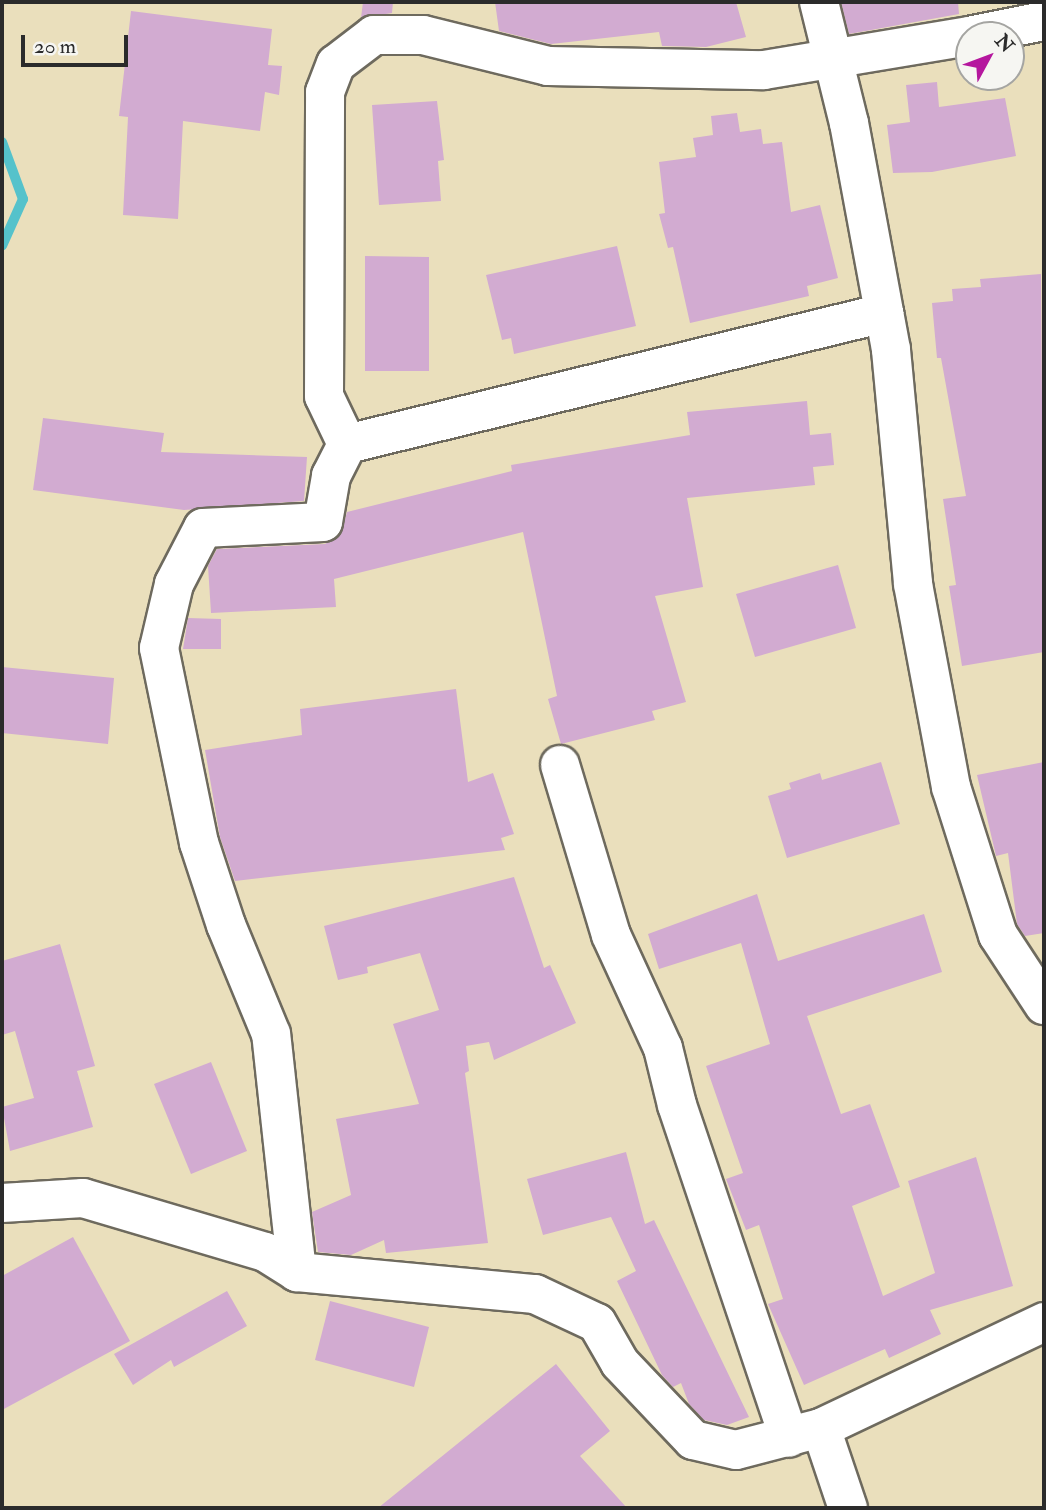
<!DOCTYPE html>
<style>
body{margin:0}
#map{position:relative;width:1046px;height:1510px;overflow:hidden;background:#eadfbc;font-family:"IM FELL Double Pica",serif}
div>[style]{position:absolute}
.stream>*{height:10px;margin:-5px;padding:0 5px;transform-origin:5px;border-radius:5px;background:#55c2cb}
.building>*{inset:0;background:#d2abd1}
.roads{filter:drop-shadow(2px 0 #6e6a5e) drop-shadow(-2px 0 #6e6a5e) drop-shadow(0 2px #6e6a5e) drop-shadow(0 -2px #6e6a5e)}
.minor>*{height:38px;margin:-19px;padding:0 19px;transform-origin:19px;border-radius:19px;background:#fff}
span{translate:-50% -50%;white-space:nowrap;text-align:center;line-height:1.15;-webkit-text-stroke:7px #f6f6f2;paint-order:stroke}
.frame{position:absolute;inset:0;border:4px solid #2b2b2b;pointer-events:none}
.north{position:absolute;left:955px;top:21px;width:70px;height:70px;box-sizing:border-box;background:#f6f6f2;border:2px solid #a5a5a2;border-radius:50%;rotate:49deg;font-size:19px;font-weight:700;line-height:28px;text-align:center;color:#2b2b2b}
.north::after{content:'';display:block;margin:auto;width:24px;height:32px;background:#b5179e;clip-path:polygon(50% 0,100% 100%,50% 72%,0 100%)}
.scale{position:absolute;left:21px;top:35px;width:107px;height:32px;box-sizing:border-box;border:4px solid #2b2b2b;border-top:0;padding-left:9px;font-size:21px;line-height:24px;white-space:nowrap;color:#2b2b2b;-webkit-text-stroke:5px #f6f6f2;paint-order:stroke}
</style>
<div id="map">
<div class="stream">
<div style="left:2px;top:142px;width:61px;rotate:69.8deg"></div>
<div style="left:23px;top:199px;width:51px;rotate:114.1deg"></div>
</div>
<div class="building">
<div style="clip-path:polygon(363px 2px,393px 2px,392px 13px,361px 18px)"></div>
<div style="clip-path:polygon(495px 2px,736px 2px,746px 37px,706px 47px,662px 46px,659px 32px,551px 44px,499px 31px)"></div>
<div style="clip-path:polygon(841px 2px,958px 2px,959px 14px,849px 34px)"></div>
<div style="clip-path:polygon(131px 11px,272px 29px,268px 65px,282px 66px,279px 95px,265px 92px,260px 131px,183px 121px,178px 219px,123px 215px,128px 117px,119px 116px)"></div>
<div style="clip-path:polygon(937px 82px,939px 107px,1005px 98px,1016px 156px,932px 172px,893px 173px,887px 125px,910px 122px,906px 85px)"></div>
<div style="clip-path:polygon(437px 101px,444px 160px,438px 161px,441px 201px,379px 205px,372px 105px)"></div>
<div style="clip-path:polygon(737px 113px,740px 132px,761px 129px,763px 144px,782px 142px,791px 212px,820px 205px,838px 278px,807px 286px,809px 296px,690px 323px,673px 247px,668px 248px,659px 214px,665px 213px,659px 162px,696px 157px,693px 138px,713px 135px,711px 116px)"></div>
<div style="clip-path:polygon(617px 246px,636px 326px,514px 354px,511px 338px,502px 340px,486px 275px)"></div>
<div style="clip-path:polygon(365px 256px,429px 257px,429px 371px,365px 371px)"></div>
<div style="clip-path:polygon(1041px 274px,1044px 652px,962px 666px,949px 586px,956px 585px,943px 499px,966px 496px,941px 358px,937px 358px,932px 303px,953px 301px,952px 289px,981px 287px,980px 279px)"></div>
<div style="clip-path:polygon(807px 401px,810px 435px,831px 433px,834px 465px,813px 467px,815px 485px,687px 498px,703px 587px,655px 596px,686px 702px,652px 711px,655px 720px,561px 744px,548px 699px,557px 696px,523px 532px,334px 579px,336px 607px,211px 613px,208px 566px,217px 549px,325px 544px,341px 534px,347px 512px,512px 471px,511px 465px,690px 435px,687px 412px)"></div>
<div style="clip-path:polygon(43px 418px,164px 433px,161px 452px,307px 457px,304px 501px,184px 510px,33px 490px)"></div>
<div style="clip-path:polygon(838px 565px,856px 628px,755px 657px,736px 594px)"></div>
<div style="clip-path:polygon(188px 618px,221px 619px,221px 649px,183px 649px)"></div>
<div style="clip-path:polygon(2px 667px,114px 678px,108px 744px,2px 733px)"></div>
<div style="clip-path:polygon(456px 689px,468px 782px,493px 773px,514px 834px,501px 838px,505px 850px,235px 881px,220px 837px,205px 750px,302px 735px,300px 709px)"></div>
<div style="clip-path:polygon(881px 762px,900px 824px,787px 858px,768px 796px,791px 789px,789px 783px,820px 773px,822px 780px)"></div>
<div style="clip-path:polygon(1044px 762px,1044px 933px,1025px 936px,1017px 924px,1008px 853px,996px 856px,977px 775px)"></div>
<div style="clip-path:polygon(514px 877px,544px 968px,550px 965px,576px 1023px,494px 1060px,489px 1042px,466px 1046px,469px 1071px,465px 1073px,488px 1243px,386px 1253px,384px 1240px,351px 1255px,318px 1252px,312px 1212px,351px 1195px,336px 1119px,419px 1104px,393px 1024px,439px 1010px,420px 953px,367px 967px,368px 973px,338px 980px,324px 926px)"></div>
<div style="clip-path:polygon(757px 894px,778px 961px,924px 914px,942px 972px,807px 1016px,841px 1114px,870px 1104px,900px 1187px,852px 1206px,883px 1296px,935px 1273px,908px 1181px,976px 1157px,1013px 1286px,930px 1310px,941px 1334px,889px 1358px,885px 1349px,804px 1385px,768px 1304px,783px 1299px,759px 1225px,746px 1230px,726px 1179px,743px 1173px,706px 1066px,770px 1044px,741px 943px,659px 969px,648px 934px)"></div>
<div style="clip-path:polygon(60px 944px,95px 1066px,77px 1071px,93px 1127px,10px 1151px,2px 1107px,34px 1098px,15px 1031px,2px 1035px,2px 961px)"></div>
<div style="clip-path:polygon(211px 1062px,247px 1151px,191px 1174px,154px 1084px)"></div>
<div style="clip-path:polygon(626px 1152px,645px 1224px,654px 1220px,749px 1417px,727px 1425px,704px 1420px,689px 1404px,681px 1383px,673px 1387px,662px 1375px,617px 1281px,636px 1271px,611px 1217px,543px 1235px,527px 1179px)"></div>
<div style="clip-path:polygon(73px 1237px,130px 1341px,2px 1410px,2px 1276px)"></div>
<div style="clip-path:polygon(227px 1291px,247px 1326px,174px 1367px,171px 1360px,133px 1385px,114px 1354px)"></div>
<div style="clip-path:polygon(330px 1301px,429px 1327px,414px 1387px,315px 1360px)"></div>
<div style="clip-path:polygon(556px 1364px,610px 1431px,580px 1456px,627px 1508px,378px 1508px)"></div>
</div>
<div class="roads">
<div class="minor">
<div style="left:819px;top:2px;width:125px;rotate:76.1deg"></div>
<div style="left:849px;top:123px;width:231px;rotate:79.5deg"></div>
<div style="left:891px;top:350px;width:235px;rotate:84.6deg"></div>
<div style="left:913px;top:584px;width:207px;rotate:79.4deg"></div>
<div style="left:951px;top:787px;width:155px;rotate:72.4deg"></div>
<div style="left:998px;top:935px;width:84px;rotate:56.7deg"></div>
<div style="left:973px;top:35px;width:72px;rotate:-11.2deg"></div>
<div style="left:347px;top:444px;width:553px;rotate:-13.71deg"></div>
<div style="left:560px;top:765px;width:177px;rotate:73.3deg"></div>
<div style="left:611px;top:935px;width:124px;rotate:65.3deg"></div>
<div style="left:663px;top:1048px;width:59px;rotate:76.2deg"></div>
<div style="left:677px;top:1105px;width:351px;rotate:71.4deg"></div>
<div style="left:2px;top:1203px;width:81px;rotate:-3.5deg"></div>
<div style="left:83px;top:1198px;width:190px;rotate:16.5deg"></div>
<div style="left:265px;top:1252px;width:38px;rotate:32deg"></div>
<div style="left:297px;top:1272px;width:239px;rotate:5.3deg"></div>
<div style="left:535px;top:1294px;width:68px;rotate:25.1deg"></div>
<div style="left:597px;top:1323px;width:46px;rotate:60.1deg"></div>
<div style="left:620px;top:1363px;width:106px;rotate:46.5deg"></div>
<div style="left:693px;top:1440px;width:44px;rotate:13.1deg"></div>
<div style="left:736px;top:1450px;width:88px;rotate:-14.5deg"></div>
<div style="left:821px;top:1428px;width:247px;rotate:-25.4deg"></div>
<div style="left:297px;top:1272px;width:239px;rotate:-96.2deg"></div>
<div style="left:271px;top:1034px;width:118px;rotate:-112.4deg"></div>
<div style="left:226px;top:925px;width:86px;rotate:-108.2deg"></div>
<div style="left:199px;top:843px;width:199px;rotate:-101.6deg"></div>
<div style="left:159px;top:648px;width:66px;rotate:-76.8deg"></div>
<div style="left:174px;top:584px;width:63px;rotate:-62.6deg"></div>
<div style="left:203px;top:528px;width:120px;rotate:-2.9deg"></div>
<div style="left:323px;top:522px;width:47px;rotate:-80.1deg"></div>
<div style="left:331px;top:476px;width:36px;rotate:-63deg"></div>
<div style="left:347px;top:444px;width:53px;rotate:-115.6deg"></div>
<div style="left:324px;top:396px;width:304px;rotate:-89.8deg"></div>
<div style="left:325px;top:92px;width:30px;rotate:-69deg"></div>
<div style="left:336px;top:64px;width:48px;rotate:-37.3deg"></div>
<div style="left:374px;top:35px;width:49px"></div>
<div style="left:423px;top:35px;width:129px;rotate:13.9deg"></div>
<div style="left:548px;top:66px;width:216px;rotate:1.1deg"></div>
<div style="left:764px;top:70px;width:208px;rotate:-9.4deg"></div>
<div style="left:821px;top:1428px;width:84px;rotate:71.4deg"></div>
</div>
</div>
<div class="frame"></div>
<div class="north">N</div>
<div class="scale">20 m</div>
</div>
